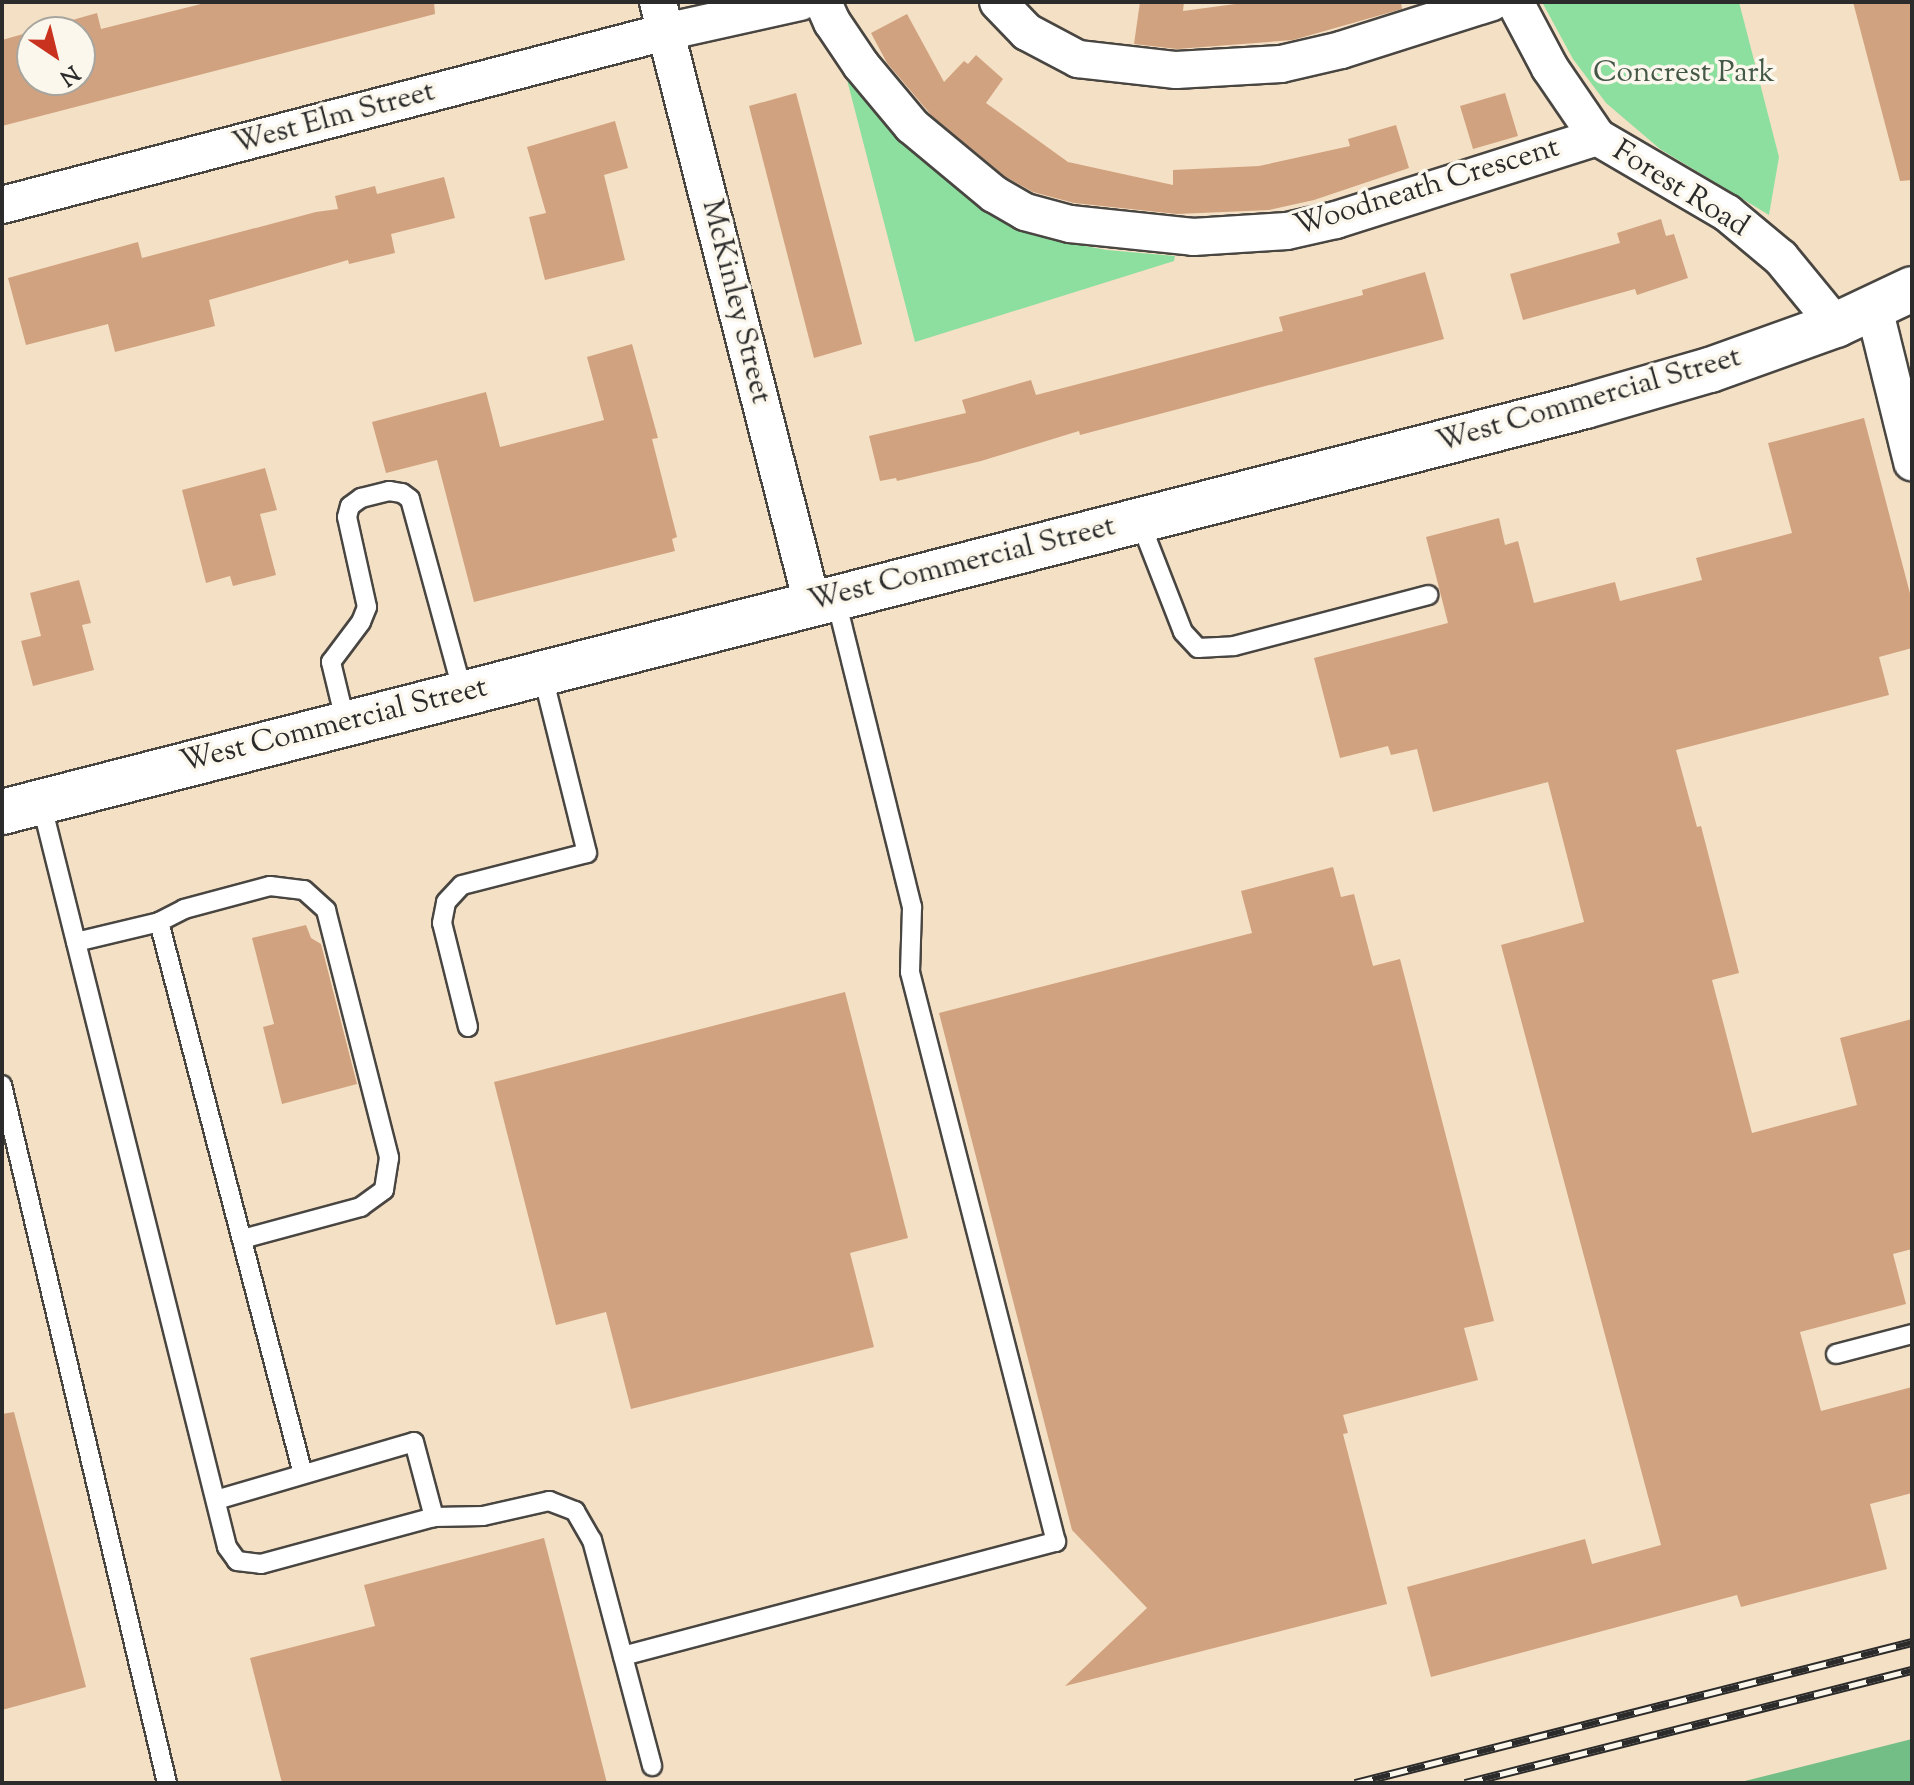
<!DOCTYPE html>
<style>
body{margin:0}
#map{position:relative;width:1914px;height:1785px;overflow:hidden;background:#f4e0c5;font-family:"Sorts Mill Goudy",serif}
div>[style]{position:absolute}
.green>*{inset:0;background:#8ddf9f}
.forest>*{inset:0;background:#72be86}
.building>*{inset:0;background:#d1a27f}
.roads{filter:drop-shadow(2px 0 #494642) drop-shadow(-2px 0 #494642) drop-shadow(0 2px #494642) drop-shadow(0 -2px #494642)}
.service>*{height:18px;margin:-9px;padding:0 9px;transform-origin:9px;border-radius:9px;background:#fff}
.minor>*{height:36px;margin:-18px;padding:0 18px;transform-origin:18px;border-radius:18px;background:#fff}
.primary>*{height:44px;margin:-22px;padding:0 22px;transform-origin:22px;border-radius:22px;background:#fff}
.rail>*{height:9px;margin-top:-4.5px;transform-origin:0;background:repeating-linear-gradient(90deg,#fbf7ec 0 18px,#2b2b2b 0 36px);box-sizing:border-box;border-block:2px solid #2b2b2b}
span{translate:-50% -50%;white-space:nowrap;text-align:center;line-height:1.15;-webkit-text-stroke:7px #fbf7ec;paint-order:stroke}
.park-label{font-size:30px;color:#445848}
.street-label{font-size:30px;color:#2b2b2b}
.frame{position:absolute;inset:0;border:4px solid #2b2b2b;pointer-events:none}
.north{position:absolute;left:16px;top:16px;width:80px;height:80px;box-sizing:border-box;background:#fbf7ec;border:2px solid #a8a59f;border-radius:50%;rotate:145deg;font-size:22px;font-weight:700;line-height:32px;text-align:center;color:#2b2b2b}
.north::after{content:'';display:block;margin:auto;width:28px;height:36px;background:#c8321e;clip-path:polygon(50% 0,100% 100%,50% 72%,0 100%)}
</style>
<div id="map">
<div class="green">
<div style="clip-path:polygon(1542px 2px,1739px 2px,1779px 157px,1769px 215px,1660px 149px,1606px 103px,1573px 59px)"></div>
<div style="clip-path:polygon(846px 76px,899px 134px,981px 210px,1011px 226px,1052px 240px,1107px 250px,1175px 256px,1174px 261px,915px 342px)"></div>
</div>
<div class="forest">
<div style="clip-path:polygon(1912px 1739px,1912px 1783px,1737px 1783px)"></div>
</div>
<div class="building">
<div style="clip-path:polygon(evenodd,209px 2px,434px 2px,435px 14px,2px 126px,2px 40px,97px 13px,101px 29px,209px 2px,32px 32px,80px 32px,80px 80px,32px 80px,32px 32px)"></div>
<div style="clip-path:polygon(1140px 2px,1184px 2px,1183px 11px,1250px 2px,1401px 2px,1402px 9px,1293px 40px,1177px 49px,1134px 44px)"></div>
<div style="clip-path:polygon(1853px 2px,1912px 2px,1912px 180px,1900px 181px)"></div>
<div style="clip-path:polygon(907px 14px,944px 82px,964px 61px,968px 64px,976px 55px,1003px 79px,986px 103px,1068px 162px,1173px 185px,1173px 170px,1259px 166px,1350px 146px,1348px 139px,1396px 125px,1409px 168px,1314px 200px,1269px 210px,1177px 214px,1074px 203px,1033px 192px,1006px 177px,932px 116px,887px 63px,871px 33px)"></div>
<div style="clip-path:polygon(796px 93px,862px 344px,814px 358px,749px 106px)"></div>
<div style="clip-path:polygon(1505px 93px,1518px 136px,1473px 149px,1460px 106px)"></div>
<div style="clip-path:polygon(615px 121px,628px 168px,604px 175px,625px 260px,545px 280px,529px 217px,546px 213px,527px 147px)"></div>
<div style="clip-path:polygon(444px 177px,455px 218px,391px 234px,395px 253px,349px 264px,348px 260px,209px 300px,215px 326px,115px 352px,108px 324px,26px 345px,8px 278px,138px 242px,142px 258px,316px 212px,338px 209px,335px 196px,375px 186px,377px 194px)"></div>
<div style="clip-path:polygon(1661px 219px,1666px 236px,1674px 234px,1688px 278px,1637px 295px,1635px 289px,1523px 320px,1510px 274px,1620px 243px,1617px 233px)"></div>
<div style="clip-path:polygon(1425px 272px,1444px 339px,1080px 435px,1079px 431px,981px 461px,897px 481px,896px 478px,880px 481px,869px 436px,966px 413px,962px 400px,1031px 380px,1036px 395px,1283px 331px,1279px 317px,1363px 295px,1362px 290px)"></div>
<div style="clip-path:polygon(632px 344px,658px 438px,652px 439px,677px 537px,672px 539px,675px 551px,474px 602px,437px 460px,386px 473px,372px 422px,486px 392px,500px 447px,604px 420px,587px 357px)"></div>
<div style="clip-path:polygon(1864px 418px,1912px 601px,1912px 648px,1879px 657px,1889px 695px,1676px 750px,1697px 827px,1701px 826px,1739px 973px,1712px 980px,1752px 1133px,1857px 1105px,1840px 1038px,1912px 1019px,1912px 1249px,1893px 1254px,1906px 1304px,1800px 1332px,1821px 1411px,1912px 1387px,1912px 1493px,1870px 1504px,1887px 1569px,1741px 1607px,1737px 1595px,1431px 1677px,1407px 1587px,1585px 1539px,1592px 1564px,1661px 1545px,1501px 945px,1584px 922px,1548px 782px,1433px 812px,1417px 749px,1391px 755px,1388px 746px,1340px 758px,1314px 658px,1448px 623px,1426px 537px,1499px 518px,1505px 545px,1518px 541px,1534px 603px,1615px 582px,1620px 601px,1702px 580px,1696px 558px,1792px 533px,1768px 443px)"></div>
<div style="clip-path:polygon(265px 468px,277px 510px,260px 514px,276px 575px,233px 586px,230px 576px,206px 583px,182px 490px)"></div>
<div style="clip-path:polygon(79px 580px,91px 623px,82px 625px,94px 670px,33px 686px,21px 641px,41px 636px,30px 593px)"></div>
<div style="clip-path:polygon(1333px 867px,1341px 897px,1354px 894px,1373px 966px,1400px 959px,1494px 1321px,1464px 1328px,1478px 1380px,1343px 1415px,1348px 1433px,1343px 1434px,1387px 1604px,1065px 1686px,1147px 1608px,1072px 1530px,939px 1013px,1252px 933px,1241px 891px)"></div>
<div style="clip-path:polygon(306px 925px,311px 938px,321px 944px,357px 1084px,282px 1104px,263px 1027px,274px 1024px,252px 938px)"></div>
<div style="clip-path:polygon(845px 992px,908px 1238px,850px 1253px,874px 1347px,631px 1409px,606px 1312px,556px 1325px,494px 1082px)"></div>
<div style="clip-path:polygon(14px 1412px,86px 1687px,2px 1710px,2px 1414px)"></div>
<div style="clip-path:polygon(544px 1538px,607px 1783px,282px 1783px,250px 1658px,375px 1626px,364px 1585px)"></div>
</div>
<div class="roads">
<div class="service">
<div style="left:1139px;top:519px;width:121px;rotate:68.7deg"></div>
<div style="left:1183px;top:632px;width:22px;rotate:47deg"></div>
<div style="left:1198px;top:648px;width:36px;rotate:-3deg"></div>
<div style="left:1234px;top:646px;width:201px;rotate:-14.7deg"></div>
<div style="left:346px;top:724px;width:64px;rotate:-103.6deg"></div>
<div style="left:331px;top:662px;width:50px;rotate:-53.1deg"></div>
<div style="left:361px;top:622px;width:16px;rotate:-68deg"></div>
<div style="left:367px;top:607px;width:92px;rotate:-102.5deg"></div>
<div style="left:347px;top:517px;width:11px;rotate:-75deg"></div>
<div style="left:350px;top:506px;width:14px;rotate:-36deg"></div>
<div style="left:361px;top:498px;width:29px;rotate:-14deg"></div>
<div style="left:389px;top:491px;width:13px;rotate:9deg"></div>
<div style="left:402px;top:493px;width:10px;rotate:37deg"></div>
<div style="left:410px;top:499px;width:201px;rotate:74.7deg"></div>
<div style="left:41px;top:802px;width:768px;rotate:75.98deg"></div>
<div style="left:227px;top:1547px;width:17px;rotate:54deg"></div>
<div style="left:237px;top:1561px;width:24px;rotate:7deg"></div>
<div style="left:261px;top:1564px;width:179px;rotate:-15.2deg"></div>
<div style="left:434px;top:1517px;width:49px;rotate:-1.2deg"></div>
<div style="left:483px;top:1516px;width:68px;rotate:-12.8deg"></div>
<div style="left:549px;top:1501px;width:28px;rotate:21deg"></div>
<div style="left:575px;top:1511px;width:34px;rotate:60deg"></div>
<div style="left:592px;top:1540px;width:234px;rotate:75.1deg"></div>
<div style="left:159px;top:922px;width:28px;rotate:-27deg"></div>
<div style="left:184px;top:909px;width:89px;rotate:-15deg"></div>
<div style="left:270px;top:886px;width:34px;rotate:7deg"></div>
<div style="left:304px;top:890px;width:30px;rotate:42deg"></div>
<div style="left:326px;top:910px;width:256px;rotate:75.7deg"></div>
<div style="left:389px;top:1158px;width:32px;rotate:99deg"></div>
<div style="left:384px;top:1190px;width:29px;rotate:144deg"></div>
<div style="left:361px;top:1207px;width:123px;rotate:164.9deg"></div>
<div style="left:76px;top:942px;width:85px;rotate:-13.5deg"></div>
<div style="left:159px;top:922px;width:570px;rotate:75.38deg"></div>
<div style="left:468px;top:1027px;width:107px;rotate:-104deg"></div>
<div style="left:442px;top:923px;width:21px;rotate:-79deg"></div>
<div style="left:446px;top:902px;width:23px;rotate:-47deg"></div>
<div style="left:462px;top:885px;width:129px;rotate:-14.4deg"></div>
<div style="left:587px;top:853px;width:186px;rotate:-104deg"></div>
<div style="left:2px;top:1085px;width:717px;rotate:76.7deg"></div>
<div style="left:1836px;top:1354px;width:79px;rotate:-14.7deg"></div>
<div style="left:216px;top:1500px;width:206px;rotate:-16.3deg"></div>
<div style="left:414px;top:1442px;width:78px;rotate:75.1deg"></div>
<div style="left:623px;top:1656px;width:448px;rotate:-14.8deg"></div>
<div style="left:1056px;top:1542px;width:588px;rotate:-104.37deg"></div>
<div style="left:910px;top:972px;width:65px;rotate:-88.2deg"></div>
<div style="left:912px;top:907px;width:319px;rotate:-103.9deg"></div>
</div>
<div class="minor">
<div style="left:658px;top:2px;width:620px;rotate:75.63deg"></div>
<div style="left:823px;top:2px;width:22px;rotate:66deg"></div>
<div style="left:832px;top:22px;width:52px;rotate:56deg"></div>
<div style="left:861px;top:65px;width:80px;rotate:50.1deg"></div>
<div style="left:912px;top:126px;width:107px;rotate:39.7deg"></div>
<div style="left:994px;top:194px;width:36px;rotate:30deg"></div>
<div style="left:1025px;top:212px;width:47px;rotate:14.9deg"></div>
<div style="left:1070px;top:224px;width:124px;rotate:6deg"></div>
<div style="left:1193px;top:237px;width:94px;rotate:-3.7deg"></div>
<div style="left:1287px;top:231px;width:50px;rotate:-12.7deg"></div>
<div style="left:1336px;top:220px;width:274px;rotate:-17.6deg"></div>
<div style="left:998px;top:2px;width:42px;rotate:46deg"></div>
<div style="left:1027px;top:32px;width:58px;rotate:27.9deg"></div>
<div style="left:1078px;top:59px;width:99px;rotate:6.4deg"></div>
<div style="left:1176px;top:70px;width:105px;rotate:-3.3deg"></div>
<div style="left:1281px;top:64px;width:62px;rotate:-13.1deg"></div>
<div style="left:1341px;top:50px;width:158px;rotate:-17.6deg"></div>
<div style="left:1515px;top:2px;width:75px;rotate:62.1deg"></div>
<div style="left:1550px;top:68px;width:83px;rotate:55.7deg"></div>
<div style="left:1597px;top:137px;width:151px;rotate:30.3deg"></div>
<div style="left:1727px;top:213px;width:70px;rotate:39.8deg"></div>
<div style="left:1781px;top:258px;width:87px;rotate:50.6deg"></div>
<div style="left:2px;top:205px;width:685px;rotate:-14.62deg"></div>
<div style="left:665px;top:32px;width:138px;rotate:-12.5deg"></div>
<div style="left:1874px;top:308px;width:159px;rotate:76.1deg"></div>
</div>
<div class="primary">
<div style="left:2px;top:812px;width:1634px;rotate:-14.38deg"></div>
<div style="left:1585px;top:406px;width:130px;rotate:-16.1deg"></div>
<div style="left:1710px;top:370px;width:134px;rotate:-19.7deg"></div>
<div style="left:1836px;top:325px;width:84px;rotate:-25.3deg"></div>
</div>
</div>
<div class="rail">
<div style="left:1355px;top:1783px;width:575px;rotate:-14.21deg"></div>
<div style="left:1465px;top:1783px;width:461px;rotate:-14.2deg"></div>
</div>
<div class="park-label">
<span style="left:1684px;top:74px">Concrest Park</span>
</div>
<div class="street-label">
<span style="left:334px;top:119px;rotate:-15deg">West Elm Street</span>
<span style="left:1427px;top:188px;rotate:-17deg">Woodneath Crescent</span>
<span style="left:1680px;top:190px;rotate:32deg">Forest Road</span>
<span style="left:735px;top:302px;rotate:76deg">McKinley Street</span>
<span style="left:1589px;top:401px;rotate:-16deg">West Commercial Street</span>
<span style="left:962px;top:565px;rotate:-14deg">West Commercial Street</span>
<span style="left:334px;top:726px;rotate:-14deg">West Commercial Street</span>
</div>
<div class="frame"></div>
<div class="north">N</div>
</div>
